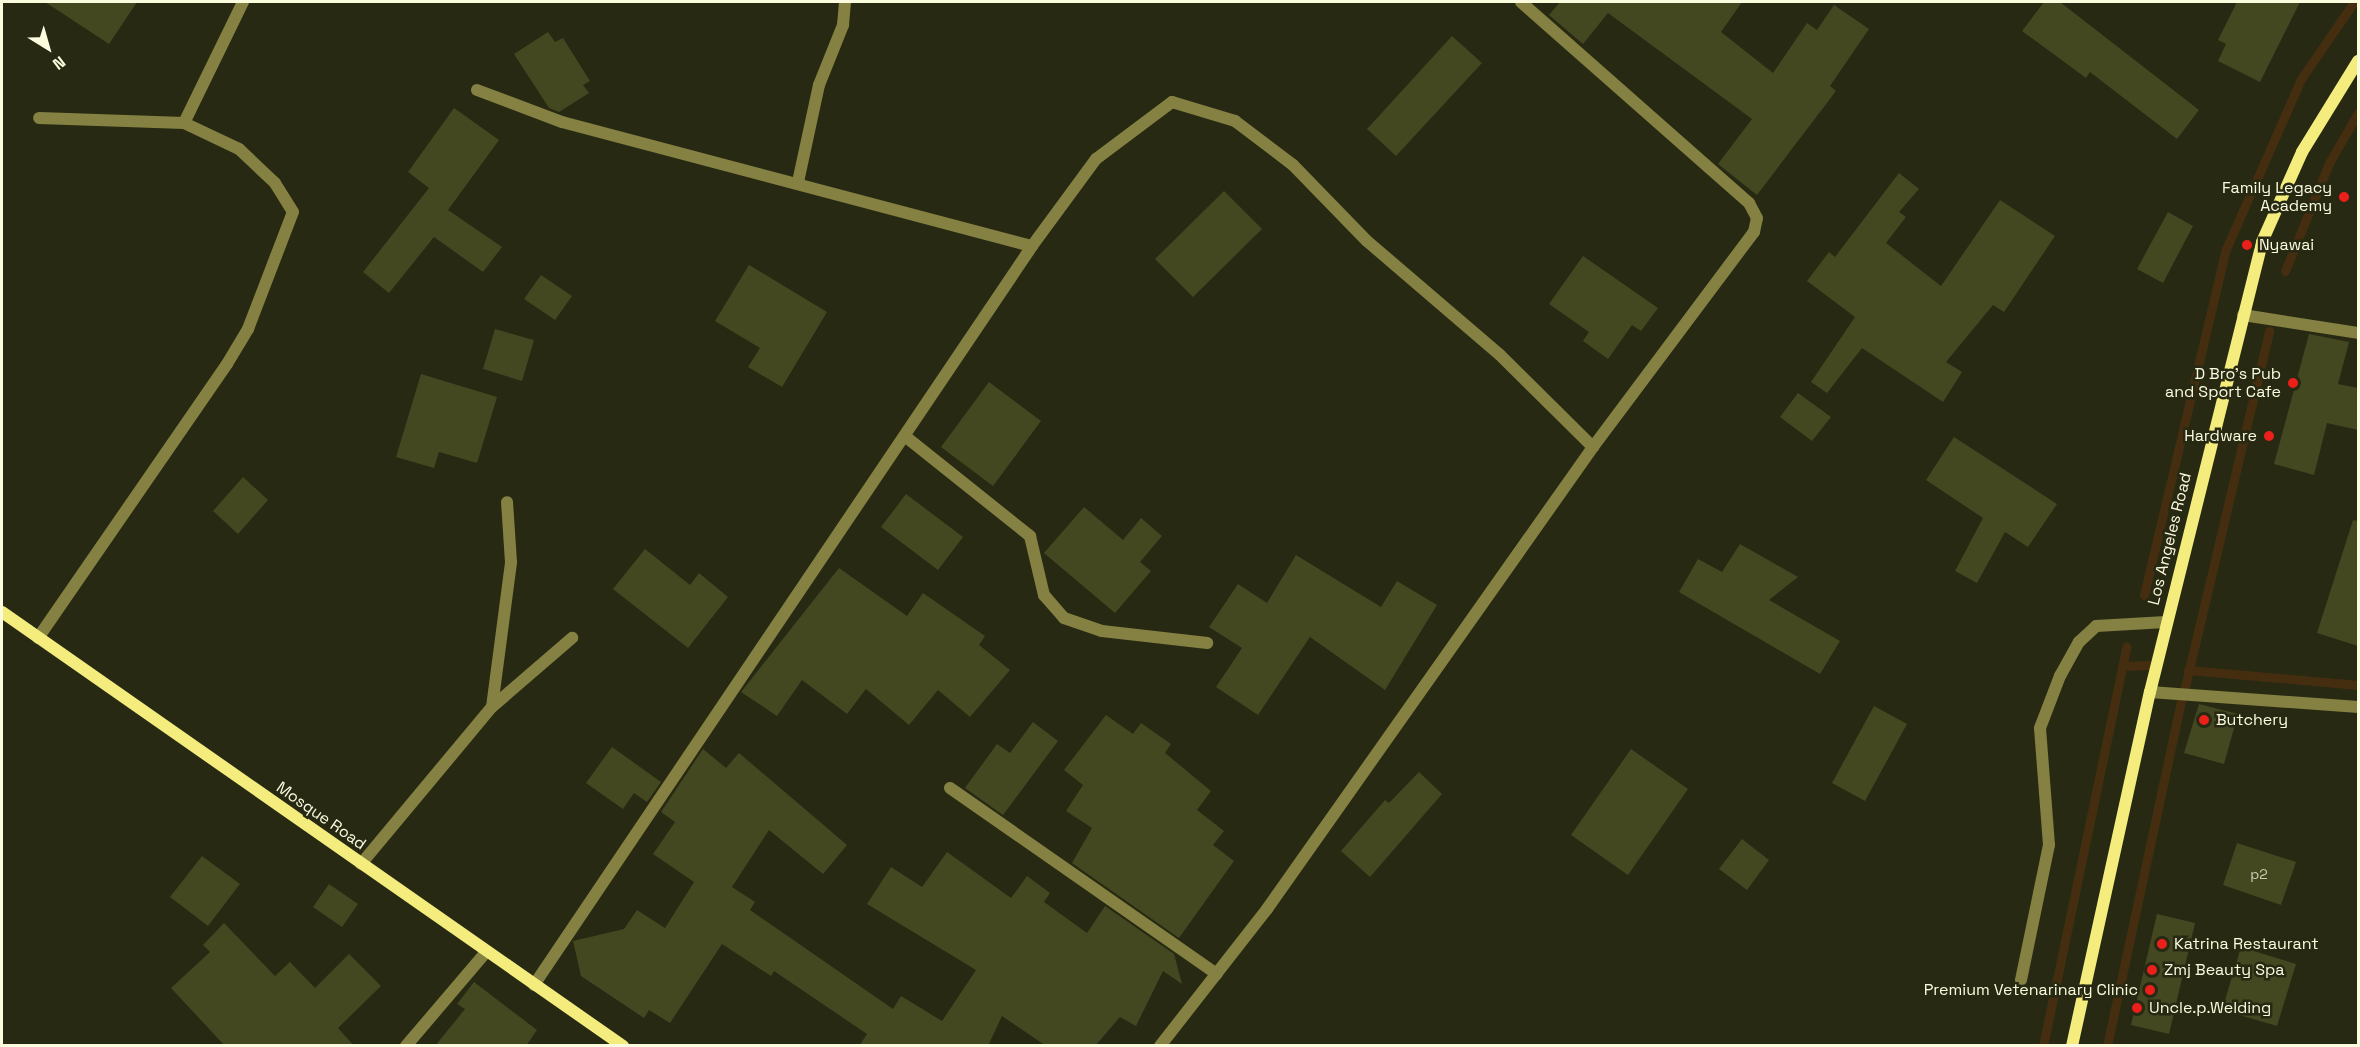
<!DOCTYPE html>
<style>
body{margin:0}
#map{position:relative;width:2360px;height:1047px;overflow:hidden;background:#272913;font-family:"Space Grotesk",sans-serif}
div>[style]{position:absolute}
.stream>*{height:9px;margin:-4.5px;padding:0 4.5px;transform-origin:4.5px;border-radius:4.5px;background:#452e10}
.building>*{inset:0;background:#434821}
.lane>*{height:12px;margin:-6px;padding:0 6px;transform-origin:6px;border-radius:6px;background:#848142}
.street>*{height:12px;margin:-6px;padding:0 6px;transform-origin:6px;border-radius:6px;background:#848142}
.secondary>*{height:12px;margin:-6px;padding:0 6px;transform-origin:6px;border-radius:6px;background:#f4ed7d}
.dots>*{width:16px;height:16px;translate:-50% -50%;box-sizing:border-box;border:3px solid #272913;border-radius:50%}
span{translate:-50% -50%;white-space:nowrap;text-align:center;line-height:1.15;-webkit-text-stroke:5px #272913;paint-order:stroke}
.number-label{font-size:14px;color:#cdcfaf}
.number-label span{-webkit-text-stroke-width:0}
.poi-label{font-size:16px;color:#fbfcde}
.right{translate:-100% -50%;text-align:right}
.left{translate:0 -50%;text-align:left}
.street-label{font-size:16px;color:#fbfcde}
.frame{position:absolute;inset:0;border:3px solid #fbfcde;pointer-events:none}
.north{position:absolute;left:18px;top:18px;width:60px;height:60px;-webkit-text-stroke:4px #272913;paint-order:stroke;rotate:143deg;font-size:16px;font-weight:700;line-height:24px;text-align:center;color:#fbfcde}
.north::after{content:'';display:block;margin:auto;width:21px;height:27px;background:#fbfcde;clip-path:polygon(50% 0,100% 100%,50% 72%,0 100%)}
</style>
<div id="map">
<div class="stream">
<div style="left:2285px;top:271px;width:117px;rotate:-67.8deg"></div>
<div style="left:2329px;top:163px;width:58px;rotate:-59.9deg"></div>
<div style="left:2144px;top:595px;width:356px;rotate:-76.7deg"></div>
<div style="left:2226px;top:249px;width:186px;rotate:-66.2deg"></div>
<div style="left:2301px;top:79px;width:93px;rotate:-55.5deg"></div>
<div style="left:2122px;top:666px;width:26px;rotate:-2deg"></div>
<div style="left:2188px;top:670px;width:171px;rotate:5deg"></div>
<div style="left:2184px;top:691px;width:370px;rotate:-76.7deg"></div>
<div style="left:2043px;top:1046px;width:408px;rotate:-78.2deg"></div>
<div style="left:2107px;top:1046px;width:353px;rotate:-77.9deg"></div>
</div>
<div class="building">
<div style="clip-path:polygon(45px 2px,137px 2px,109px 44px)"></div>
<div style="clip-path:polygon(1560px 2px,1742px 2px,1721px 32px,1773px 73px,1807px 23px,1817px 30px,1834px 5px,1869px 29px,1830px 86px,1836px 91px,1757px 195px,1718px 164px,1752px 119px,1608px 13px,1583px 44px,1549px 15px)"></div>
<div style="clip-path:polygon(2044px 2px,2060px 2px,2199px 110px,2177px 139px,2090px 72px,2086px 78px,2022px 31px)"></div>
<div style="clip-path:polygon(2237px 2px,2300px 2px,2260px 82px,2218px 61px,2226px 44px,2218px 40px)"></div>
<div style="clip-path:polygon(548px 32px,555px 42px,563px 38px,590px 81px,583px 85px,589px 93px,559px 112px,549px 108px,514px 54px)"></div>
<div style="clip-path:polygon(1452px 36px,1482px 63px,1396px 156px,1367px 129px)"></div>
<div style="clip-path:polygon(454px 108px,499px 140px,448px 210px,502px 247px,483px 272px,434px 237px,389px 293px,363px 272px,429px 188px,408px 172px)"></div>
<div style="clip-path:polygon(1899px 173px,1919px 189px,1899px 212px,1906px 217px,1886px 243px,1941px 286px,2000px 200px,2055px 236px,2004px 312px,1993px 305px,1946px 362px,1962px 372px,1943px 402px,1862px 348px,1827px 393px,1811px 382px,1855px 317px,1807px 281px,1829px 252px,1835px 257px)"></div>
<div style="clip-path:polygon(1224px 191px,1262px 229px,1193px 297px,1155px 259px)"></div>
<div style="clip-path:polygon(2168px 212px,2193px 226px,2163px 283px,2137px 269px)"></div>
<div style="clip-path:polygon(1583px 256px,1658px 308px,1641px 331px,1632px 325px,1608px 359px,1583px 341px,1589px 332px,1549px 304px)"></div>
<div style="clip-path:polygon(749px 265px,827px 312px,782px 387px,748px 367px,760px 348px,715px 321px)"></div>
<div style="clip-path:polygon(541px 275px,572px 296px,555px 320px,524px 299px)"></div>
<div style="clip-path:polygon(495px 329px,534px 340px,522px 381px,483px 369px)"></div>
<div style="clip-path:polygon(2309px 334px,2349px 342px,2338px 384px,2358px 388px,2358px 430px,2327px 423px,2314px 475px,2274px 464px)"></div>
<div style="clip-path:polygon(421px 374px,497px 397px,477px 463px,439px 452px,434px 468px,396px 457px)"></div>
<div style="clip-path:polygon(989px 382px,1041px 421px,993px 486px,941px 447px)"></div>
<div style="clip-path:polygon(1798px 393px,1831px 417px,1812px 441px,1780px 417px)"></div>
<div style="clip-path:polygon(1954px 437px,2057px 504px,2028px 547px,2005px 532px,1977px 583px,1955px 571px,1983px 518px,1926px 480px)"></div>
<div style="clip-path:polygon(243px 477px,268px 500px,238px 534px,213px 511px)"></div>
<div style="clip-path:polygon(906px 494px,963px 537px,938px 570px,881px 527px)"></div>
<div style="clip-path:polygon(1084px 507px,1123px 540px,1141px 518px,1162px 536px,1140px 562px,1151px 571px,1115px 613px,1044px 553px)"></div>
<div style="clip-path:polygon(2353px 520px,2358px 521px,2358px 646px,2317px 633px)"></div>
<div style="clip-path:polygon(1740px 544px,1798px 577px,1769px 600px,1840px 641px,1820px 674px,1679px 592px,1698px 559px,1722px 572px)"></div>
<div style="clip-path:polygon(645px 549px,690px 585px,699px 573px,728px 597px,688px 648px,613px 589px)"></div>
<div style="clip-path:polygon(1296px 555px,1381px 607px,1397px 581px,1437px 605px,1385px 690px,1310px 637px,1258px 715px,1216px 687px,1242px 648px,1209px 627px,1238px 584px,1267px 603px)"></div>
<div style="clip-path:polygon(839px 568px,907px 616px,923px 593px,985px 636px,979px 645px,1010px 670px,970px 717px,938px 690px,909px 725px,866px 689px,847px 714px,802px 680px,777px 716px,741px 692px)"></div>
<div style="clip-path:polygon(2199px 704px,2238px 714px,2224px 764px,2184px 753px)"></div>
<div style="clip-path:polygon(1874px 706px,1907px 724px,1865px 801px,1832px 783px)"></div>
<div style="clip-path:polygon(1106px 715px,1133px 734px,1141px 723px,1171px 744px,1165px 753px,1211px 791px,1197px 810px,1224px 831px,1213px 845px,1234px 861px,1179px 938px,1072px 863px,1092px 828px,1066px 811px,1083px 785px,1064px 770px)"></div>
<div style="clip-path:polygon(1033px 722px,1058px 741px,1003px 815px,965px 788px,997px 744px,1010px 753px)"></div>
<div style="clip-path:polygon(612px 747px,661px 782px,647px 802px,634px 793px,623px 809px,586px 783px)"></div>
<div style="clip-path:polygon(703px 749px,726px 768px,739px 753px,847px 845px,823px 874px,769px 830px,732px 887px,755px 902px,750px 910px,893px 1009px,901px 996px,942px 1021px,976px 970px,867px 904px,891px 867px,922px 887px,947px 852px,1011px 898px,1027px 876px,1050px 893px,1044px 902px,1087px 933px,1105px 906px,1174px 954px,1182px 984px,1163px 971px,1136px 1026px,1120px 1017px,1095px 1046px,1046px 1046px,1002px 1016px,988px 1046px,859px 1046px,867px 1034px,774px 971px,771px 976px,722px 944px,670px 1023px,649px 1010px,644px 1018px,581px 976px,573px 941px,624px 929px,637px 910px,665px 928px,694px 882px,653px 854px,675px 822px,661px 812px)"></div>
<div style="clip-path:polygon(1631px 749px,1688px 789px,1628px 875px,1571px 835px)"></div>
<div style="clip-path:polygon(1419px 772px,1442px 794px,1370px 877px,1341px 851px,1385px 800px,1389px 803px)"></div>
<div style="clip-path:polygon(1742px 839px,1769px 860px,1747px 890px,1719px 869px)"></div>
<div style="clip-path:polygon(2237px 843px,2296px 862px,2281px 905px,2223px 885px)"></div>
<div style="clip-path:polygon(202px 856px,240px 884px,208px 926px,170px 897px)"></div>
<div style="clip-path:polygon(329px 884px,358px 904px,342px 927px,313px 907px)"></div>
<div style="clip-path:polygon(2157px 914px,2195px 923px,2169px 1034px,2131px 1025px)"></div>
<div style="clip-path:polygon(224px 923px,275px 976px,290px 962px,315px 988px,349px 954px,381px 986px,338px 1028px,354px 1046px,225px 1046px,171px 988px,210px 952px,203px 945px)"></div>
<div style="clip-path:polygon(2241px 947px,2296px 964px,2277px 1026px,2222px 1010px)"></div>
<div style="clip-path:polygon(474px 982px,537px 1030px,526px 1046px,435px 1046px,465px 1009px,457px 1004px)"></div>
</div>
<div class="lane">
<div style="left:184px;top:123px;width:135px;rotate:-64deg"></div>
<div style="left:906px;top:437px;width:159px;rotate:38.6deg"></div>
<div style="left:1030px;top:536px;width:61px;rotate:76.7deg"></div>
<div style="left:1044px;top:595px;width:30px;rotate:49deg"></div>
<div style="left:1064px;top:618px;width:40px;rotate:18.9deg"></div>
<div style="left:1102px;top:631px;width:106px;rotate:6.5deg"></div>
<div style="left:38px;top:638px;width:333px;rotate:-55.4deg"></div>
<div style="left:227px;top:364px;width:41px;rotate:-59deg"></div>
<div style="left:248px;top:329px;width:125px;rotate:-69deg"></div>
<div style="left:293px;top:212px;width:34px;rotate:-122deg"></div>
<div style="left:275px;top:183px;width:50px;rotate:-136.6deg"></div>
<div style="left:239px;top:149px;width:61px;rotate:-154.7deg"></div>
<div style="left:184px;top:123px;width:145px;rotate:-178deg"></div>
</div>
<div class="street">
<div style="left:477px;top:90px;width:91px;rotate:20.6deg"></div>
<div style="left:562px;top:122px;width:486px;rotate:14.8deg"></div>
<div style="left:798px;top:182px;width:99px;rotate:-77.8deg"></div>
<div style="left:819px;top:85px;width:65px;rotate:-68.2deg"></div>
<div style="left:843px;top:25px;width:23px;rotate:-85deg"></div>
<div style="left:2243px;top:315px;width:116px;rotate:8.9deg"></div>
<div style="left:2150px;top:692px;width:209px;rotate:4.1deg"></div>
<div style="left:492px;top:707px;width:146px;rotate:-82.5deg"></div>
<div style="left:511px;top:562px;width:60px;rotate:-93.8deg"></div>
<div style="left:950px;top:788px;width:325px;rotate:34.9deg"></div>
<div style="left:361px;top:864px;width:204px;rotate:-50.2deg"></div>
<div style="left:492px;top:707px;width:106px;rotate:-40.8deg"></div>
<div style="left:2021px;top:980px;width:138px;rotate:-78.3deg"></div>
<div style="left:2049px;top:845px;width:117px;rotate:-94.4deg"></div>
<div style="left:2040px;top:728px;width:56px;rotate:-69deg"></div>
<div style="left:2060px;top:676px;width:39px;rotate:-61deg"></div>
<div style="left:2079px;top:642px;width:23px;rotate:-43deg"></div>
<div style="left:2096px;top:626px;width:70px;rotate:-3.3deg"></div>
<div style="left:534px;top:985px;width:891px;rotate:-56.02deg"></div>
<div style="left:1032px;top:246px;width:108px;rotate:-53.7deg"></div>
<div style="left:1096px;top:159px;width:95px;rotate:-36.9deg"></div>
<div style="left:1172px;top:102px;width:66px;rotate:16.8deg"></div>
<div style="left:1235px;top:121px;width:73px;rotate:37.2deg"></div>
<div style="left:1293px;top:165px;width:106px;rotate:45.8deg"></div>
<div style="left:1367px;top:241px;width:175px;rotate:40.6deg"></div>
<div style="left:1500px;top:355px;width:131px;rotate:44.7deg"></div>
<div style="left:406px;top:1046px;width:123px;rotate:-49.6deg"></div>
<div style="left:1160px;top:1046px;width:174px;rotate:-52deg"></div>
<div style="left:1267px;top:909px;width:565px;rotate:-54.79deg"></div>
<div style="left:1593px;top:447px;width:269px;rotate:-53.2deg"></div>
<div style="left:1754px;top:232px;width:14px;rotate:-78deg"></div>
<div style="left:1757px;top:218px;width:17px;rotate:-118deg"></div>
<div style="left:1749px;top:203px;width:304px;rotate:-138.6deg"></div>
</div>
<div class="secondary">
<div style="left:2px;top:612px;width:758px;rotate:34.95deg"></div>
<div style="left:2072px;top:1046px;width:362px;rotate:-77.6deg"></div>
<div style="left:2150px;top:692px;width:464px;rotate:-76deg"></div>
<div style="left:2262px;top:242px;width:98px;rotate:-66deg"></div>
<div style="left:2302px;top:152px;width:107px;rotate:-58.4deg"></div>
</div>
<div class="dots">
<div style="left:2344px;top:197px;background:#eb201b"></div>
<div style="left:2247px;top:245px;background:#eb201b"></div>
<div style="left:2293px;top:383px;background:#eb201b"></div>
<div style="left:2269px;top:436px;background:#eb201b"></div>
<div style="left:2204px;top:720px;background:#eb201b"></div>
<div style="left:2162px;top:944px;background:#eb201b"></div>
<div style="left:2152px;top:970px;background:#eb201b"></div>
<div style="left:2150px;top:990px;background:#eb201b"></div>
<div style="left:2137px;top:1008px;background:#eb201b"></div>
</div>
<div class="number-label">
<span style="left:2259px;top:874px">p2</span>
</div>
<div class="poi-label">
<span class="right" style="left:2332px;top:197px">Family Legacy<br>Academy</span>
<span class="left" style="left:2259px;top:245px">Nyawai</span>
<span class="right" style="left:2281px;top:383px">D Bro's Pub<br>and Sport Cafe</span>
<span class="right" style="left:2257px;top:436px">Hardware</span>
<span class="left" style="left:2216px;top:720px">Butchery</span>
<span class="left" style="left:2174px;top:944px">Katrina Restaurant</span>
<span class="left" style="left:2164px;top:970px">Zmj Beauty Spa</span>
<span class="right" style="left:2138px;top:990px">Premium Vetenarinary Clinic</span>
<span class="left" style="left:2149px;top:1008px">Uncle.p.Welding</span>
</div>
<div class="street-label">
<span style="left:2170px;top:539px;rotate:-76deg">Los Angeles Road</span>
<span style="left:321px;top:816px;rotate:35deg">Mosque Road</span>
</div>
<div class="frame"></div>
<div class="north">N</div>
</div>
